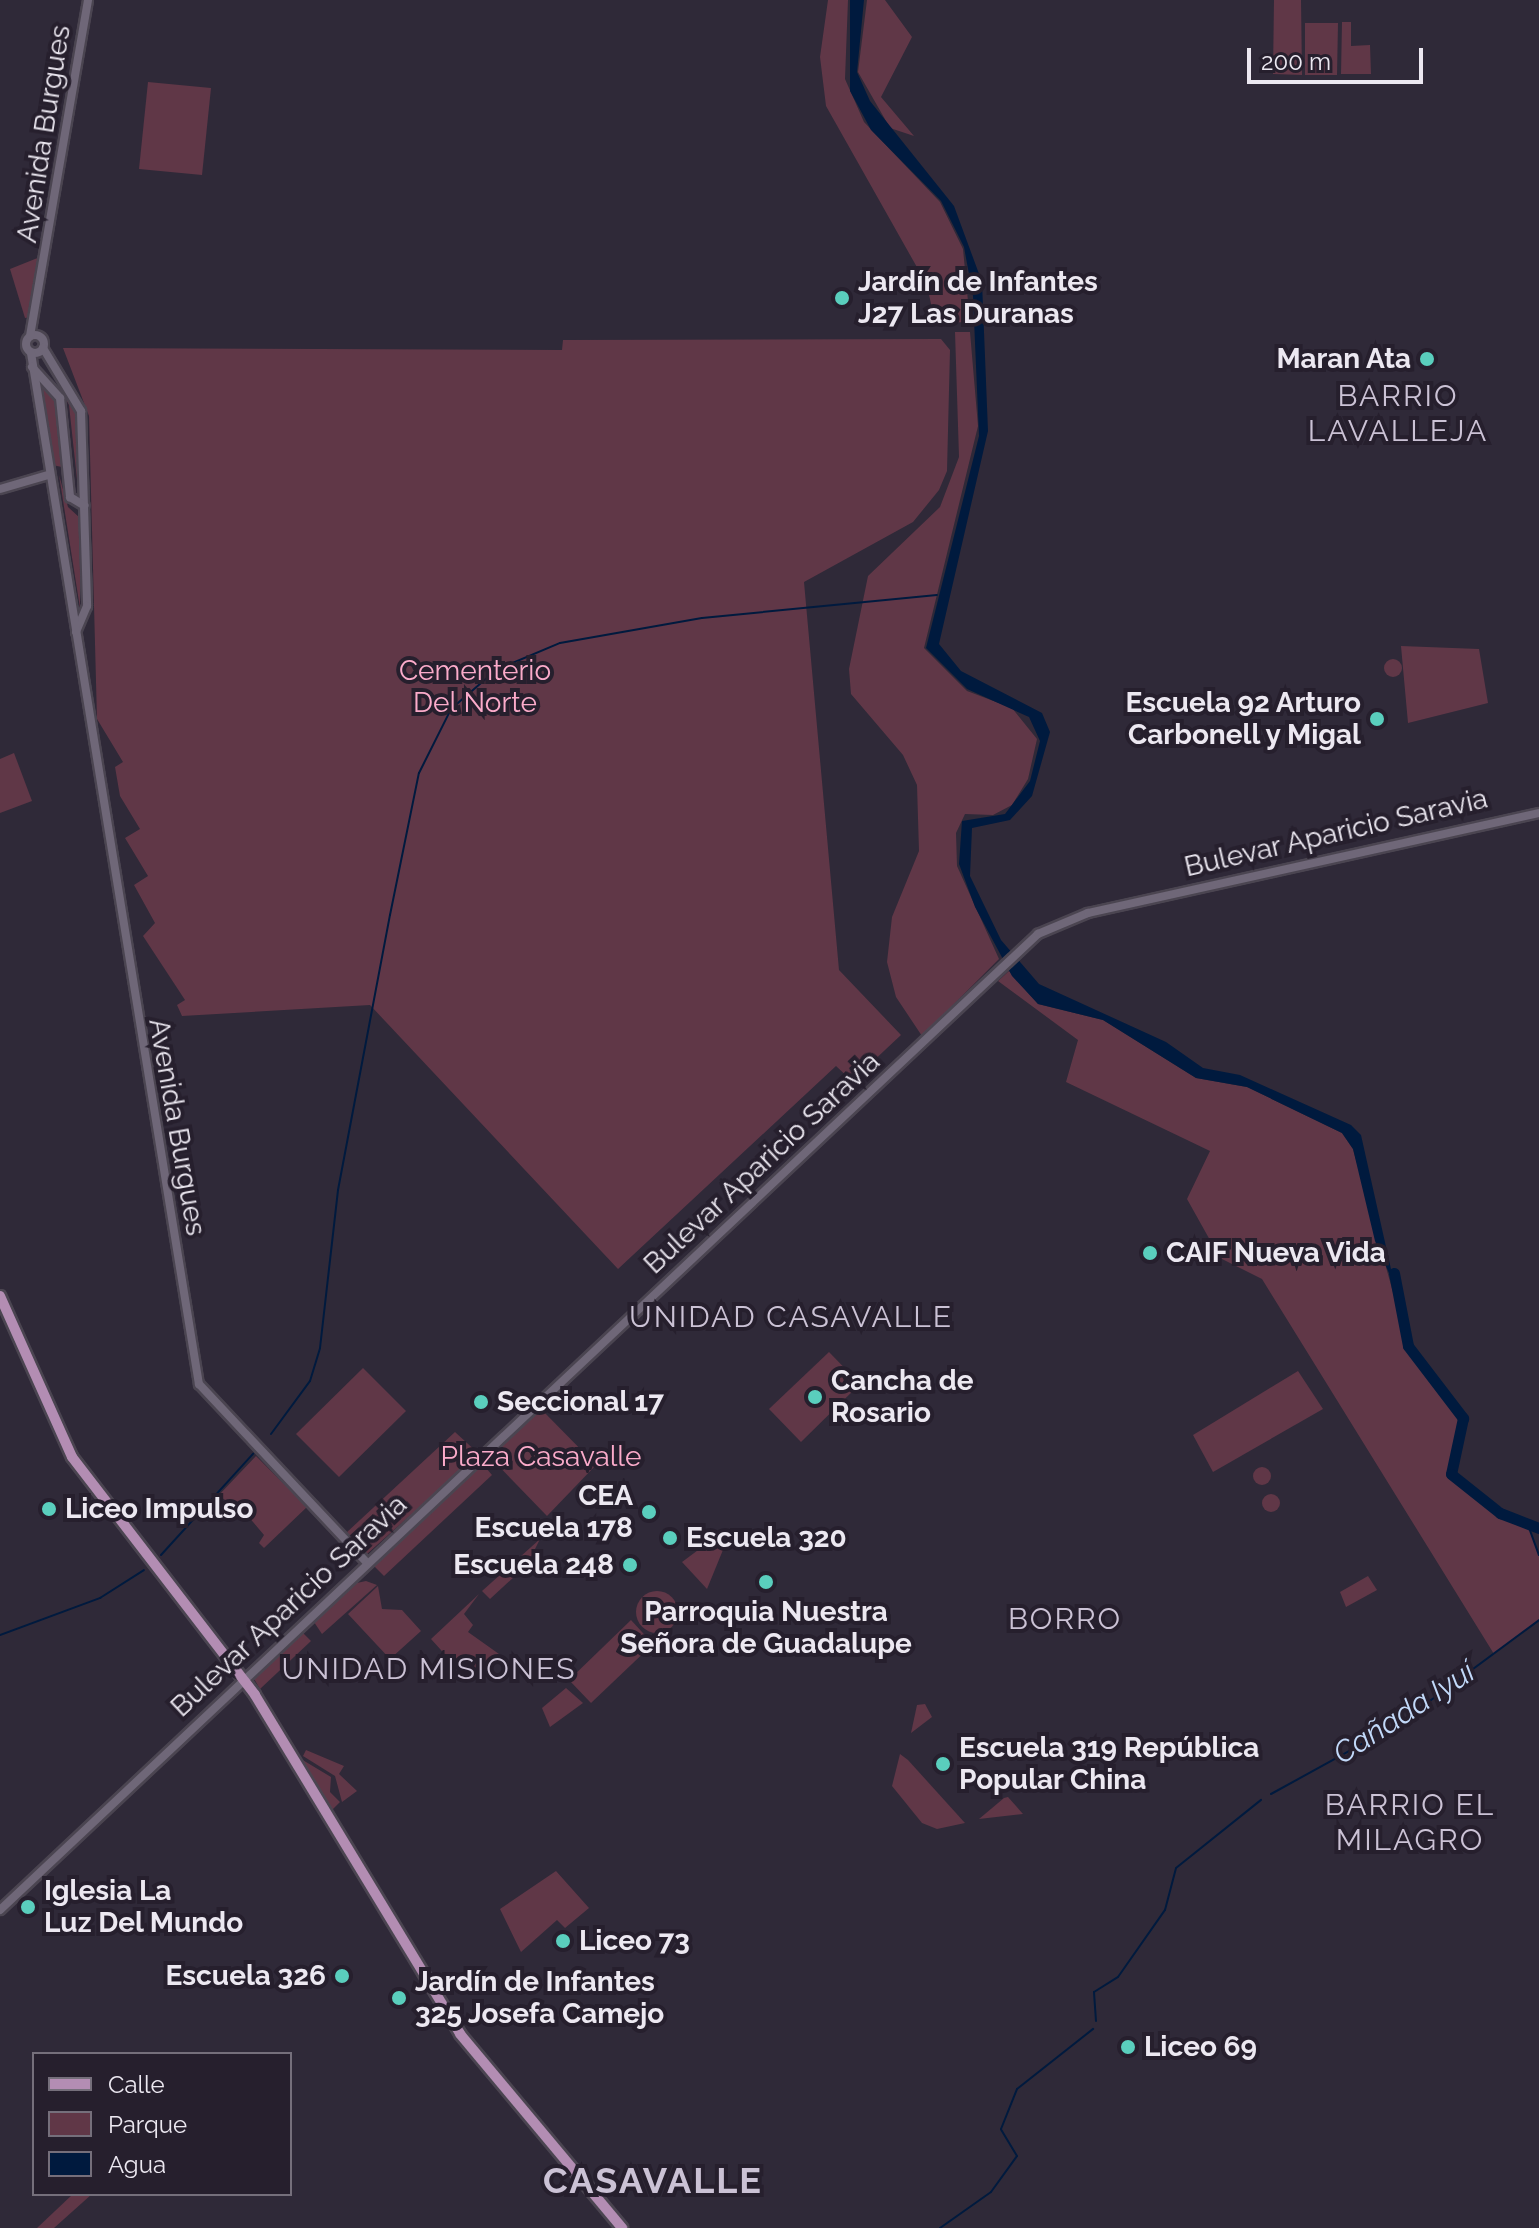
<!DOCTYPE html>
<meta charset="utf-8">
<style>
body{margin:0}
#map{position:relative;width:1539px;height:2228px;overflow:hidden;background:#2f2938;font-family:Raleway,sans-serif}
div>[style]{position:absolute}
.green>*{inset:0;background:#603747}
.round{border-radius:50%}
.water>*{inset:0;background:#001a3e}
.stream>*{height:2px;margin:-1px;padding:0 1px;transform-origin:1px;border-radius:1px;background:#001a3e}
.river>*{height:11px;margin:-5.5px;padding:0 5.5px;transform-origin:5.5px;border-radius:5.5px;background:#001a3e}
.roads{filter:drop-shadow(2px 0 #4b4551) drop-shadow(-2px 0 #4b4551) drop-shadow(0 2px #4b4551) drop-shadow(0 -2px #4b4551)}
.minor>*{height:8px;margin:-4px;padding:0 4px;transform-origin:4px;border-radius:4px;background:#6f6778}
.minor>.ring{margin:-4px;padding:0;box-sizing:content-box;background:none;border:8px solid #6f6778;border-radius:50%}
.major>*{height:10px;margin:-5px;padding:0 5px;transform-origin:5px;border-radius:5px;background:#b38db3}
.dots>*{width:22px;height:22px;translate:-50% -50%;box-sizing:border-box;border:4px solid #261f2d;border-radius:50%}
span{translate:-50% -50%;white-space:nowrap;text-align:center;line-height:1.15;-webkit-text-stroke:8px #261f2d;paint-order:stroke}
.street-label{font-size:28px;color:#ece8f1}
.poi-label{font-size:28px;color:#ece8f1;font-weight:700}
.left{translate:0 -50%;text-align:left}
.right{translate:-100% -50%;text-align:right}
.park-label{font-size:28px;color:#fbabca}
.neighbourhood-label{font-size:30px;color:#cbc2d5;letter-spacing:2px}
.water-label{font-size:30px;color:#c2d9f9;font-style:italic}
.district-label{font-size:36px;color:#cbc2d5;font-weight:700;letter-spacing:2px}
.legend{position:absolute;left:32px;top:2052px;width:260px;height:144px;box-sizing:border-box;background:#261f2d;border:2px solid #756f7b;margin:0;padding:10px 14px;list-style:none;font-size:24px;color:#ece8f1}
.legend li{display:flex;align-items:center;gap:16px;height:40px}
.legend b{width:40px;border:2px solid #756f7b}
.scale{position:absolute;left:1247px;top:48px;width:176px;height:36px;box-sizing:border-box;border:4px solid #ece8f1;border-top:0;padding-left:10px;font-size:24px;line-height:28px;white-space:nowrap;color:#ece8f1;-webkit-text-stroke:6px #261f2d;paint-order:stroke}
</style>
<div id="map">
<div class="green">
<div style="clip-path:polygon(828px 0,848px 0,845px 79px,864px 122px,940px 202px,963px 249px,970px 322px,935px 323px,927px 285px,826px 106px,820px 57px)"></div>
<div style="clip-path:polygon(867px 0,885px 0,912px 37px,881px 97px,914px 136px,890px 128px,858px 72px)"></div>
<div style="clip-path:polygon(1274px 0,1301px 0,1302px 75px,1273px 74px)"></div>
<div style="clip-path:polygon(1342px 22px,1351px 22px,1351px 46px,1370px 45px,1371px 74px,1341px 74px)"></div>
<div style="clip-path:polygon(1305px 23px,1338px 23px,1337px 75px,1305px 75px)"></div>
<div style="clip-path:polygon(148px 82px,211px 88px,202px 175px,139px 169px)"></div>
<div style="clip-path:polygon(40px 257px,31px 317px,25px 318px,10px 269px)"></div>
<div style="clip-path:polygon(955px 332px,970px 332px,978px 426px,924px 648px,967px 691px,1012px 708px,1037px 739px,1028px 779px,1012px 805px,993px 815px,965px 814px,956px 833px,957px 866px,999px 959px,922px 1036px,896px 997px,887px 962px,892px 917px,919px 851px,917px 785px,903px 755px,851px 694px,849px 669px,868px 576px,940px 507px,959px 457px)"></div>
<div style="clip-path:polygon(941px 339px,950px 350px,947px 471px,939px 490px,913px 522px,804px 582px,839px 970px,901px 1035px,852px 1081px,836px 1066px,618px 1269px,370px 1005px,182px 1016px,177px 1005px,185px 1000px,143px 936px,155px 923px,134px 885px,148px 876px,125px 838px,140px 829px,120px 796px,115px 767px,123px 762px,97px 719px,89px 416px,63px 348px,562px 350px,563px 340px)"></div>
<div style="clip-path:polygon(45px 359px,78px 412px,78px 489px,69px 405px)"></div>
<div style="clip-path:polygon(40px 380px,56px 393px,62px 467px,52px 465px)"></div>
<div style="clip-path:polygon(59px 475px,68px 507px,80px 518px,80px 608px)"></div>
<div style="clip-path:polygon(1401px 646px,1479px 649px,1488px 703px,1408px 723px)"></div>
<div class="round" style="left:1384px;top:659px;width:18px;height:18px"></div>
<div style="clip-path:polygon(14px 753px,32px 801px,0 813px,0 759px)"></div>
<div style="clip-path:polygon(1009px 971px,1038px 1004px,1103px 1020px,1196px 1078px,1247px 1087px,1342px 1133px,1353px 1149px,1408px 1346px,1463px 1418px,1451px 1474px,1528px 1525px,1539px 1555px,1539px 1620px,1494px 1654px,1262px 1279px,1220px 1258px,1187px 1199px,1210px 1151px,1066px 1082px,1078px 1040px,998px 981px)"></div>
<div style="clip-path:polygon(829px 1352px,860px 1384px,801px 1442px,769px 1409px)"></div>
<div style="clip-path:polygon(363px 1368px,406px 1411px,339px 1477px,296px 1434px)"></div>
<div style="clip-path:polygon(1298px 1371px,1323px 1409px,1213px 1472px,1193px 1435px)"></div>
<div style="clip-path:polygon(540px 1408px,596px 1465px,547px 1516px,488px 1455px)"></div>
<div style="clip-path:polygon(455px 1432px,479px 1454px,367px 1554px,346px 1533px)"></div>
<div style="clip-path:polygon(256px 1456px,307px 1507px,264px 1548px,259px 1543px,264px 1535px,242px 1509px,218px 1496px)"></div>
<div style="clip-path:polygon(481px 1462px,492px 1475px,384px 1576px,372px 1564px)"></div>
<div class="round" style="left:1253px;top:1467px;width:18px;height:18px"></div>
<div class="round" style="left:1262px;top:1494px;width:18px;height:18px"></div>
<div style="clip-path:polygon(725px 1530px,725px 1545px,707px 1589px,682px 1562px)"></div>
<div style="clip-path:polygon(540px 1539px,527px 1565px,490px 1599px,482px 1591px)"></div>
<div style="clip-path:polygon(1368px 1576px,1377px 1590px,1346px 1607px,1340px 1592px)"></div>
<div style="clip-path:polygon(366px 1581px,377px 1585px,322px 1634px,314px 1622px,352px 1584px)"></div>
<div style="clip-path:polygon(378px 1586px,382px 1609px,402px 1610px,421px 1631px,390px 1659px,348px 1614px)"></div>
<div class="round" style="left:636px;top:1591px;width:42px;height:42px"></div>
<div style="clip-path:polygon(479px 1594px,464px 1614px,473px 1625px,468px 1632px,499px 1654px,469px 1681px,431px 1639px)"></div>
<div style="clip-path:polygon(631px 1620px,653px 1644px,591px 1703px,569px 1680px)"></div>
<div style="clip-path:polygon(303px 1633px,311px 1641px,260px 1689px,253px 1677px)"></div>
<div style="clip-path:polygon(566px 1688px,583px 1703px,550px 1727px,542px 1708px)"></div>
<div style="clip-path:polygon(925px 1704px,932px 1717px,911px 1733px,917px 1705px)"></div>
<div style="clip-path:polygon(306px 1750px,344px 1766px,339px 1774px,357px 1791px,342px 1802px,335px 1776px,303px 1756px)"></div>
<div style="clip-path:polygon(900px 1754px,908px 1760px,965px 1823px,937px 1829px,922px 1823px,892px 1786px)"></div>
<div style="clip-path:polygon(301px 1759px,331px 1777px,330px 1792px,340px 1802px,332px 1810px)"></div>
<div style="clip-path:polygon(1008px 1797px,1023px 1814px,979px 1819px,1004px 1798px)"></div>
<div style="clip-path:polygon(556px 1871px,589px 1908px,565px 1928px,557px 1920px,521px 1952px,500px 1909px)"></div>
<div style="clip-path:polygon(73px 2194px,92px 2194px,54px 2228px,37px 2228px)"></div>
</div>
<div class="water">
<div style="clip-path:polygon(850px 0,864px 0,857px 72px,870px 101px,954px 206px,982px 282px,988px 431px,939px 644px,961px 671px,1042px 713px,1050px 732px,1032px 796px,1010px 820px,972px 828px,970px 876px,1001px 940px,1039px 984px,1166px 1042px,1203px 1068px,1240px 1075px,1351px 1125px,1361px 1135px,1395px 1287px,1375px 1241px,1353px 1149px,1342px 1133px,1247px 1087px,1196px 1078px,1103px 1020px,1038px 1004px,1012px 976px,975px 907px,959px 864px,962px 821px,1005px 814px,1030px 781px,1040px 741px,1029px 717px,967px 689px,926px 648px,979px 436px,973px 296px,964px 247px,941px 201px,871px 130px,850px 91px)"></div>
</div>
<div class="stream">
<div style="left:271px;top:1434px;width:66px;rotate:-53.7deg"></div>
<div style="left:310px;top:1381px;width:34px;rotate:-73deg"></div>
<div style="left:320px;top:1348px;width:159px;rotate:-83.5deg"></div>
<div style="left:338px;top:1190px;width:280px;rotate:-79.3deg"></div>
<div style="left:390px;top:915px;width:145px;rotate:-78.5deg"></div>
<div style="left:419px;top:773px;width:72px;rotate:-63.4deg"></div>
<div style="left:451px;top:709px;width:60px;rotate:-40.9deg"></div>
<div style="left:496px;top:670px;width:69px;rotate:-22.9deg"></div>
<div style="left:560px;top:643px;width:144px;rotate:-10deg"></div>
<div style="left:702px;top:618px;width:236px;rotate:-5.6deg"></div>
<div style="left:1528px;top:1525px;width:32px;rotate:70deg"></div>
<div style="left:161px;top:1555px;width:137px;rotate:-47.7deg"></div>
<div style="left:0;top:1635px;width:107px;rotate:-20.3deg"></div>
<div style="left:100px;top:1598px;width:52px;rotate:-32.5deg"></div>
<div style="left:1271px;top:1794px;width:147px;rotate:-28.8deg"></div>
<div style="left:1400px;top:1723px;width:173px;rotate:-36.5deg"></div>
<div style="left:1096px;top:2021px;width:29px;rotate:-94deg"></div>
<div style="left:1094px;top:1992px;width:28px;rotate:-32deg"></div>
<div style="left:1118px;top:1977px;width:82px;rotate:-55deg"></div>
<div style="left:1165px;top:1910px;width:43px;rotate:-75.3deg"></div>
<div style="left:1176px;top:1868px;width:109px;rotate:-38.7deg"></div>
<div style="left:940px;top:2228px;width:62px;rotate:-35.2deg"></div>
<div style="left:991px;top:2192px;width:44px;rotate:-54.2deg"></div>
<div style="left:1017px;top:2156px;width:31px;rotate:-121deg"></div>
<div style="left:1001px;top:2129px;width:43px;rotate:-68.2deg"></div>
<div style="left:1017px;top:2089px;width:97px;rotate:-38.3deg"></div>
</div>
<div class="river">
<div style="left:1394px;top:1273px;width:74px;rotate:79.1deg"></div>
<div style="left:1408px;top:1346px;width:91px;rotate:52.6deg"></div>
<div style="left:1463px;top:1418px;width:57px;rotate:102.1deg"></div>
<div style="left:1451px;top:1474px;width:63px;rotate:38.5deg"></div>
<div style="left:1500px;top:1513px;width:42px;rotate:21deg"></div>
</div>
<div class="roads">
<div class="minor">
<div class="ring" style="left:26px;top:335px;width:10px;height:10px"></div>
<div style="left:30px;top:336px;width:341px;rotate:-80.2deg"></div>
<div style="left:43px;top:348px;width:74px;rotate:58.9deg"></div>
<div style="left:81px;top:411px;width:195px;rotate:88.2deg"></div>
<div style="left:87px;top:606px;width:28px;rotate:113deg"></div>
<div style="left:31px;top:353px;width:1045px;rotate:80.75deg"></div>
<div style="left:199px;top:1384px;width:245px;rotate:46.8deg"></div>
<div style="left:32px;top:367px;width:42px;rotate:47.9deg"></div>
<div style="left:60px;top:398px;width:100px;rotate:84.2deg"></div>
<div style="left:70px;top:497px;width:17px;rotate:31deg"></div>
<div style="left:0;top:489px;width:50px;rotate:-16.3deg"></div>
<div style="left:0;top:1910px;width:1425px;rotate:-43.24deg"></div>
<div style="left:1038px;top:934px;width:54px;rotate:-22.8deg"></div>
<div style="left:1088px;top:913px;width:462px;rotate:-12.5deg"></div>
</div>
<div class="major">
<div style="left:0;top:1296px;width:176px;rotate:65.9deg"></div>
<div style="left:72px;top:1457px;width:300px;rotate:52.4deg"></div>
<div style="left:255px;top:1695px;width:396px;rotate:58.8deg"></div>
<div style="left:460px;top:2034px;width:253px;rotate:50.1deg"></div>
</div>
</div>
<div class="dots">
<div style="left:842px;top:298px;background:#5acebd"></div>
<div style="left:1427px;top:359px;background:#5acebd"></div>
<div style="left:1377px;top:719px;background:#5acebd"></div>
<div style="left:1150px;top:1253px;background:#5acebd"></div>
<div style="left:815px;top:1397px;background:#5acebd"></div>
<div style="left:481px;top:1402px;background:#5acebd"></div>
<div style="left:49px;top:1509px;background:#5acebd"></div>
<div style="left:649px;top:1512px;background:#5acebd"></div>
<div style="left:670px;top:1538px;background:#5acebd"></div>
<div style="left:630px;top:1565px;background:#5acebd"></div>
<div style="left:766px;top:1582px;background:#5acebd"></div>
<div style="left:943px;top:1764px;background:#5acebd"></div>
<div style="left:28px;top:1907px;background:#5acebd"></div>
<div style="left:563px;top:1941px;background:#5acebd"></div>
<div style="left:342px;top:1976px;background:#5acebd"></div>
<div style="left:399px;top:1998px;background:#5acebd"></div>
<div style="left:1128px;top:2047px;background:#5acebd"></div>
</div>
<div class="street-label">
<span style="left:44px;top:134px;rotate:-81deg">Avenida Burgues</span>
<span style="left:1336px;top:833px;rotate:-13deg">Bulevar Aparicio Saravia</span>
<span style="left:177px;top:1127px;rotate:80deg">Avenida Burgues</span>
<span style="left:762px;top:1163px;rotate:-43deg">Bulevar Aparicio Saravia</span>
<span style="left:289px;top:1606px;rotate:-43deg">Bulevar Aparicio Saravia</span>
</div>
<div class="poi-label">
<span class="left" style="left:858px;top:298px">Jardín de Infantes<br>J27 Las Duranas</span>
<span class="right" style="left:1411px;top:359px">Maran Ata</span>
<span class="right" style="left:1361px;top:719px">Escuela 92 Arturo<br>Carbonell y Migal</span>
<span class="left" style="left:1166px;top:1253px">CAIF Nueva Vida</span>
<span class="left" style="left:831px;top:1397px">Cancha de<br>Rosario</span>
<span class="left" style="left:497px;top:1402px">Seccional 17</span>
<span class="right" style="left:633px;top:1512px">CEA<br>Escuela 178</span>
<span class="left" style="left:65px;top:1509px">Liceo Impulso</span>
<span class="left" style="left:686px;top:1538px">Escuela 320</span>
<span class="right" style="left:614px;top:1565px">Escuela 248</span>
<span style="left:766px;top:1628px">Parroquia Nuestra<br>Señora de Guadalupe</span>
<span class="left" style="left:959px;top:1764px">Escuela 319 República<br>Popular China</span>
<span class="left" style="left:44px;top:1907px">Iglesia La<br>Luz Del Mundo</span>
<span class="left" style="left:579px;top:1941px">Liceo 73</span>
<span class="right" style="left:326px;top:1976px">Escuela 326</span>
<span class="left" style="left:415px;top:1998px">Jardín de Infantes<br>325 Josefa Camejo</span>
<span class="left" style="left:1144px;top:2047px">Liceo 69</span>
</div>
<div class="park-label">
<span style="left:475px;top:687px">Cementerio<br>Del Norte</span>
<span style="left:541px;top:1457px">Plaza Casavalle</span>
</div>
<div class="neighbourhood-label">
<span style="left:1398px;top:413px">BARRIO<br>LAVALLEJA</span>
<span style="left:791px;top:1317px">UNIDAD CASAVALLE</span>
<span style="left:1065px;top:1619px">BORRO</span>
<span style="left:429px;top:1669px">UNIDAD MISIONES</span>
<span style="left:1410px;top:1822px">BARRIO EL<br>MILAGRO</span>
</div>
<div class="water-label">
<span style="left:1404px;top:1713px;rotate:-33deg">Cañada Iyuí</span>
</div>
<div class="district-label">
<span style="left:653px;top:2181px">CASAVALLE</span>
</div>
<ul class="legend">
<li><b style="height:10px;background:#b38db3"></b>Calle</li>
<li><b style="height:22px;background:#603747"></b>Parque</li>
<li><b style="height:22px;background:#001a3e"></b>Agua</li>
</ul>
<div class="scale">200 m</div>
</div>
